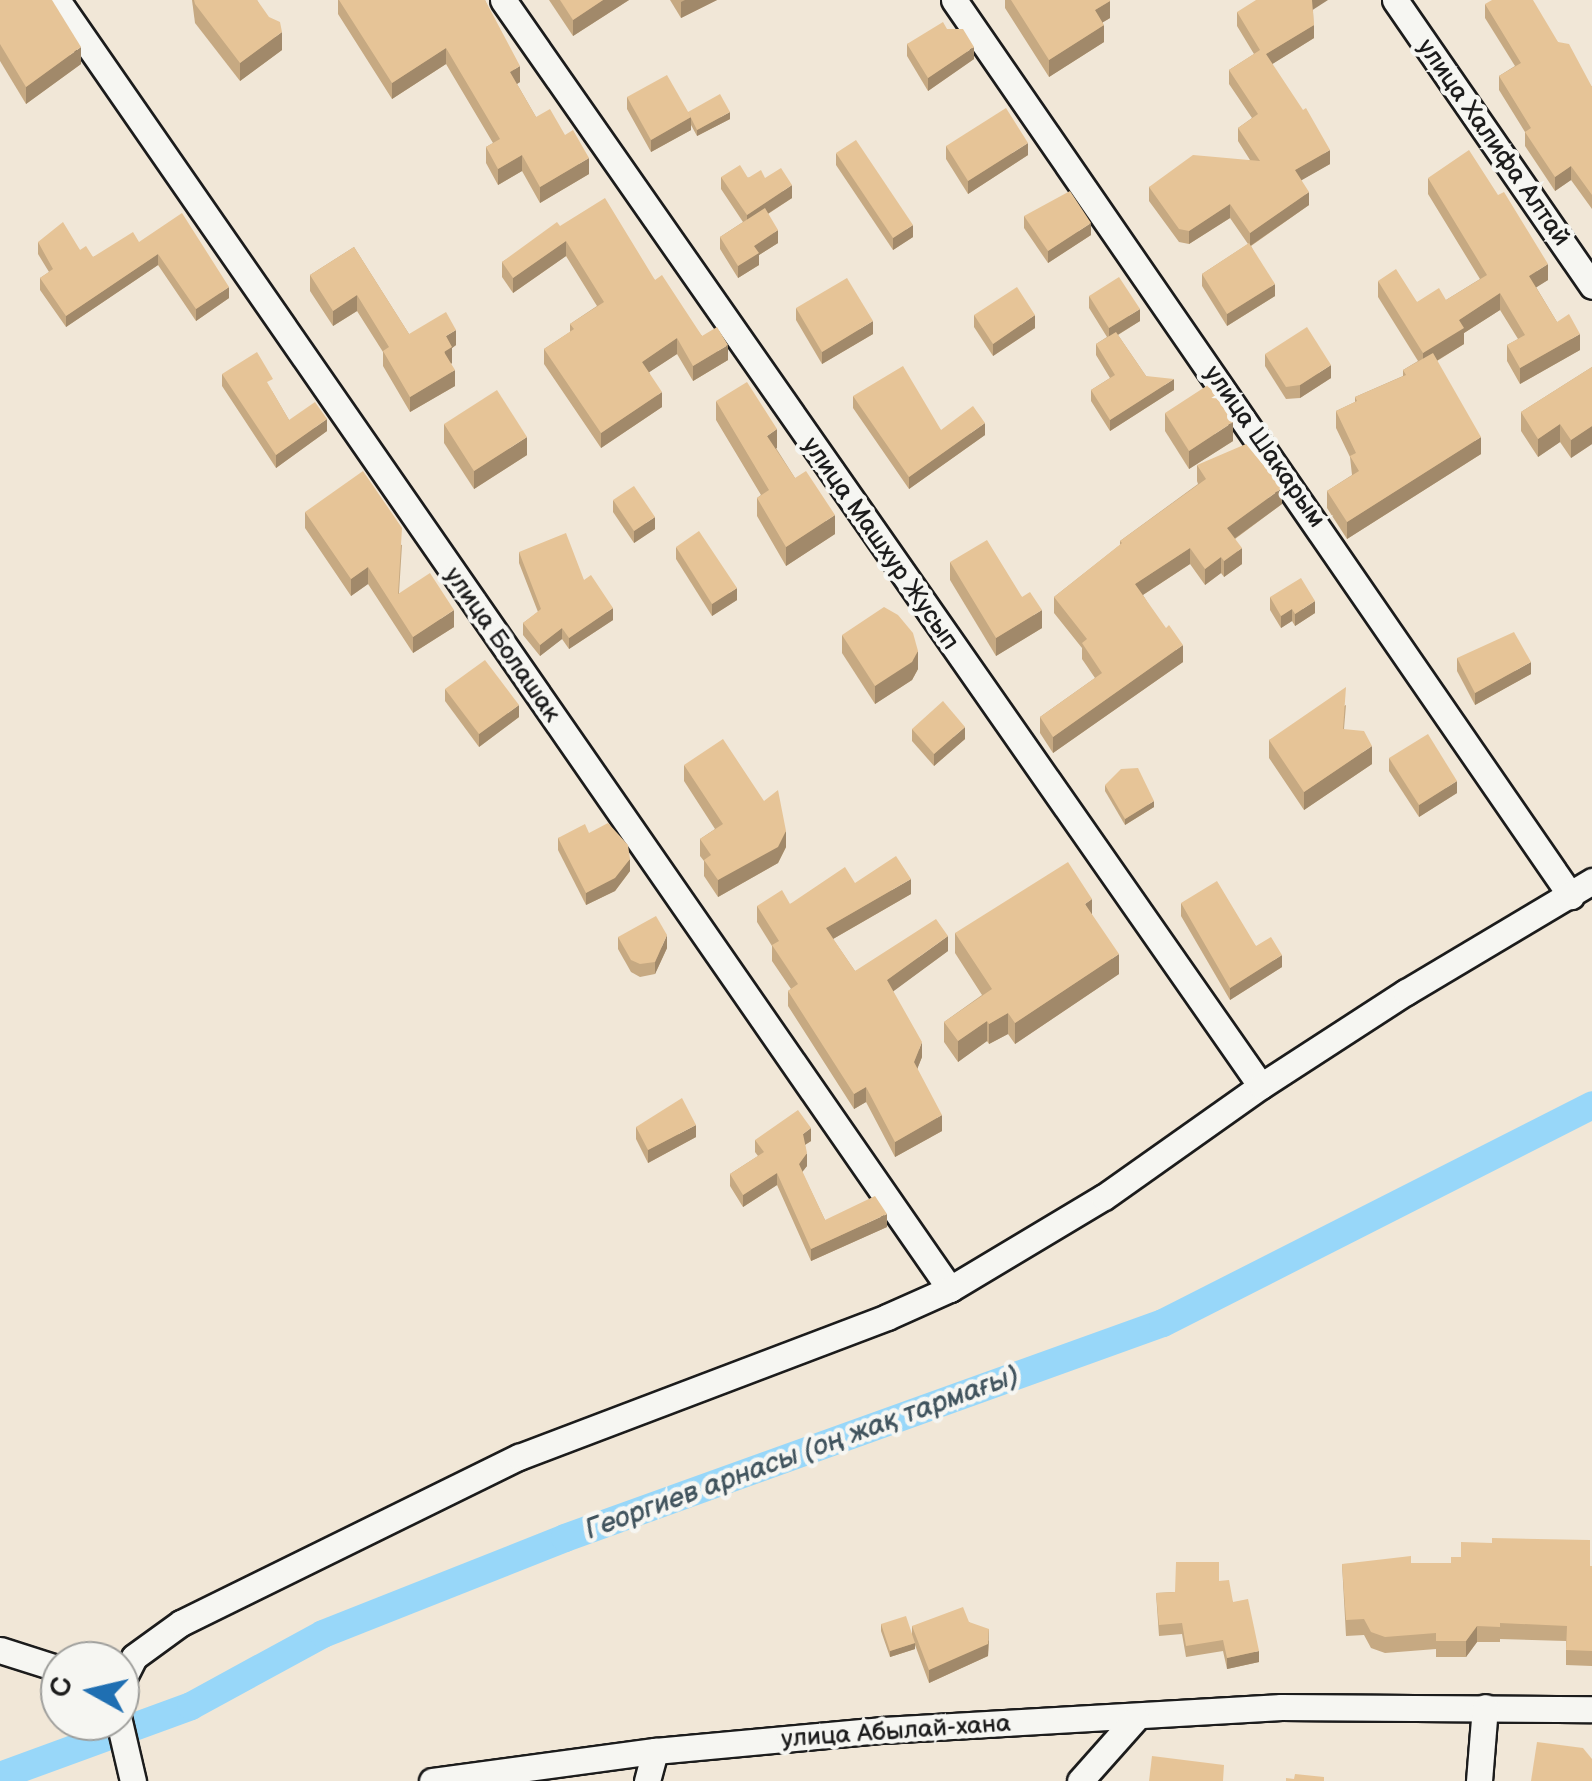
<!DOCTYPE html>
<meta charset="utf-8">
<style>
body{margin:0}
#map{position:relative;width:1592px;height:1781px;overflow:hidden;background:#f1e7d7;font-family:"Balsamiq Sans",sans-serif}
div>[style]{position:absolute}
.canal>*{height:28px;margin:-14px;padding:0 14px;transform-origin:14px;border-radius:14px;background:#98d7f9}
.roads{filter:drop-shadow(2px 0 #1c1c1c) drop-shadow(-2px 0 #1c1c1c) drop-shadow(0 2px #1c1c1c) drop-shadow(0 -2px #1c1c1c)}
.street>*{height:25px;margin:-12.5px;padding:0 12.5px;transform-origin:12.5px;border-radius:12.5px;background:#f6f6f2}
.wall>*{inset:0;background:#c6a982}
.shaded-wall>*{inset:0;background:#a1896a}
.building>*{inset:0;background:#e6c497}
span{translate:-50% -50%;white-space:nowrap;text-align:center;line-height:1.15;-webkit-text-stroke:9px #f6f6f2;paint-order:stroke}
.street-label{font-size:25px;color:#1c1c1c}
.water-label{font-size:28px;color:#41545e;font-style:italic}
.north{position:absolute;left:40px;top:1641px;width:100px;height:100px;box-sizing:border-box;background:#f6f6f2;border:2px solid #9f9f9c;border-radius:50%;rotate:278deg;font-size:28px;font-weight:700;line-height:40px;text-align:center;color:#1c1c1c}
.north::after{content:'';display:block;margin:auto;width:35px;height:45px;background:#1f6fb2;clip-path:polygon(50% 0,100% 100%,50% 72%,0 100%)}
</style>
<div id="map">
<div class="canal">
<div style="left:0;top:1776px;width:203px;rotate:-20.1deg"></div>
<div style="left:191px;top:1706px;width:150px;rotate:-28.6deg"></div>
<div style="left:323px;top:1634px;width:260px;rotate:-21.6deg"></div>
<div style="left:565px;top:1538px;width:635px;rotate:-19.78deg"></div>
<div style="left:1163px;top:1323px;width:481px;rotate:-26.9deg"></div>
</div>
<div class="roads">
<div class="street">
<div style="left:57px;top:0;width:1568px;rotate:55.29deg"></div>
<div style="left:503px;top:0;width:1324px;rotate:55.09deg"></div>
<div style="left:954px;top:0;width:1088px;rotate:55.45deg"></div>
<div style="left:1395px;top:0;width:347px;rotate:55.4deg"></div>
<div style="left:0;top:1650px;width:63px;rotate:17.6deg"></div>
<div style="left:120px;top:1685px;width:31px;rotate:-63deg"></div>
<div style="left:134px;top:1657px;width:58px;rotate:-35.9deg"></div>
<div style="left:181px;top:1623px;width:377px;rotate:-26.2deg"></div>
<div style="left:519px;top:1457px;width:394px;rotate:-20.8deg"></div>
<div style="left:887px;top:1317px;width:69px;rotate:-24deg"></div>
<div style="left:950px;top:1289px;width:179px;rotate:-30.9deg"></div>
<div style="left:1104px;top:1197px;width:192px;rotate:-35.3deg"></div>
<div style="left:1261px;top:1086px;width:173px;rotate:-33deg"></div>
<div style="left:1406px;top:992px;width:217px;rotate:-30.8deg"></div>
<div style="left:119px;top:1721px;width:62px;rotate:76.9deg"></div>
<div style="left:432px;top:1781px;width:225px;rotate:-7.7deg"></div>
<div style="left:655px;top:1751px;width:229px;rotate:-5.3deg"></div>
<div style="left:883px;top:1730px;width:399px;rotate:-3.3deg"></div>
<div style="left:1281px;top:1707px;width:311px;rotate:0.4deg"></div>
<div style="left:647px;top:1781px;width:31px;rotate:-75deg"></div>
<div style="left:1080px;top:1781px;width:84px;rotate:-48.4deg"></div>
<div style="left:1479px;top:1781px;width:74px;rotate:-85.4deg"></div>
</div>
</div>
<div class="wall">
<div style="clip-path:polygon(0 0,81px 64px,26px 104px,0 61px)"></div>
<div style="clip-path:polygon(192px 0,257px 0,282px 50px,240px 81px,195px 23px)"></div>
<div style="clip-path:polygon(338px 0,485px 0,520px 82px,517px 84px,536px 117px,589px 174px,540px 203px,522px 171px,498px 185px,486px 163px,486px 147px,493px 143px,446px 64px,392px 99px,338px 14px)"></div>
<div style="clip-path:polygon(549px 0,629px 0,573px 36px)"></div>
<div style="clip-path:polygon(670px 0,717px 0,681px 18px)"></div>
<div style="clip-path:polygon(1005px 0,1110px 0,1110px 18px,1103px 22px,1104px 42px,1049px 77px,1005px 8px)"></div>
<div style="clip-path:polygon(1485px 4px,1558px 42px,1592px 87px,1592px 209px,1571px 180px,1555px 191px,1525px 146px,1525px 132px,1499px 90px,1499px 76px,1515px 66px,1485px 18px)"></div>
<div style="clip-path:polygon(1313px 10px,1314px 38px,1272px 64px,1330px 164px,1301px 180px,1309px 205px,1251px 246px,1275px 296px,1227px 326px,1202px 286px,1202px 274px,1248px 244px,1230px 218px,1189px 244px,1179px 242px,1149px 201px,1149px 187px,1250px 160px,1238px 141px,1238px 128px,1252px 118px,1229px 84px,1229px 70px,1254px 54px,1237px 26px,1237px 12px)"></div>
<div style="clip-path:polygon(947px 29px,974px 59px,928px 91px,907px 56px,907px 44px)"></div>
<div style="clip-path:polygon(627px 97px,688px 112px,730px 119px,697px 136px,691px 125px,691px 130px,651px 152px,627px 109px)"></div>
<div style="clip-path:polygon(946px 146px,1028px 155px,968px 194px,946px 159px)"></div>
<div style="clip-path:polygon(836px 153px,913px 237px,893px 250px,836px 165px)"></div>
<div style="clip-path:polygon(721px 177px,765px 178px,792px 198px,768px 214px,778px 243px,759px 255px,759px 265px,738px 278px,720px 249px,720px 237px,743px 222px,721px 189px)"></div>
<div style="clip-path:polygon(1428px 178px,1548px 280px,1536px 287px,1557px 322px,1580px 350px,1520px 384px,1507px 361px,1507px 345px,1518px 339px,1500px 310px,1464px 333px,1464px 344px,1437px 361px,1481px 454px,1347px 539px,1327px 508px,1327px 491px,1352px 475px,1350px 457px,1336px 428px,1336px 411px,1355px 402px,1355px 397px,1403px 376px,1403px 370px,1418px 361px,1378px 297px,1378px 281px,1417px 302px,1446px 300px,1480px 279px,1428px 194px)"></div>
<div style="clip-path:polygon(1024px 216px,1091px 235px,1048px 263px,1024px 228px)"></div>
<div style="clip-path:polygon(560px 226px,655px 280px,702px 336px,728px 360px,693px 381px,677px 354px,649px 372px,662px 407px,601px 448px,544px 364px,544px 349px,570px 332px,570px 324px,597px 306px,566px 256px,513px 293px,502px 277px,502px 262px)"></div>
<div style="clip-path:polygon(38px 242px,80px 250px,93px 257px,139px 242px,229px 298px,196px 321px,158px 265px,66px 327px,40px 290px,40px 278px,49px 272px,38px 254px)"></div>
<div style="clip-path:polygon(354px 247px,409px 334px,456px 345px,452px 348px,452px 363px,451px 364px,455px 386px,410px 412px,383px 366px,383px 352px,357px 311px,333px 326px,310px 291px,310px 275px)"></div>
<div style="clip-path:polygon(1089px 296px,1140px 321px,1118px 335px,1146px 376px,1174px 390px,1110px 431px,1091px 401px,1091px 390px,1110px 378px,1096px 355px,1096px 344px,1107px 337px,1089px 308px)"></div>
<div style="clip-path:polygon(796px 308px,873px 334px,822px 364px,796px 320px)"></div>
<div style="clip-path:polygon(974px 315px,1035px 328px,993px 356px,974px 327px)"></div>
<div style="clip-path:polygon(1265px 354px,1331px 378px,1300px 398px,1286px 399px,1265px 366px)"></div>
<div style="clip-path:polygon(1592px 367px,1592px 444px,1571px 458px,1560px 442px,1538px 457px,1521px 431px,1521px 412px)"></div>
<div style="clip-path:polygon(222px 374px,272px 391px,289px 420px,327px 431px,276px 468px,222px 386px)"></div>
<div style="clip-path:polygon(853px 396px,941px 430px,985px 435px,909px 489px,853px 408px)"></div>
<div style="clip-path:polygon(716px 401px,777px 448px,776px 448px,795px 478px,835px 534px,786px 566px,757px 516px,757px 498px,761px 495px,716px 420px)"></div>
<div style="clip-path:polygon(1165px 413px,1233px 441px,1189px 469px,1165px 431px)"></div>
<div style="clip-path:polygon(444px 424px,527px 455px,474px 489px,444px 443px)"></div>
<div style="clip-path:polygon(1197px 465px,1282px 504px,1235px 539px,1242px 564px,1224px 577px,1221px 573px,1205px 585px,1190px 564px,1143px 595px,1183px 662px,1053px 753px,1040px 733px,1040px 717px,1095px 678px,1082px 659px,1082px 648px,1054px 613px,1054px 597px,1120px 545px,1120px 541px,1198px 484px,1197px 481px)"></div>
<div style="clip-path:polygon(613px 500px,655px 529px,634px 543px,613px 512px)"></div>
<div style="clip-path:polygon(305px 512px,402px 545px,399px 593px,454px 627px,413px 653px,368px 584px,351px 596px,305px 528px)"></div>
<div style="clip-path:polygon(676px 547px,737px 600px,712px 616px,676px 559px)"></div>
<div style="clip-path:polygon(519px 552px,584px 580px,613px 620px,569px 649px,562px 639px,540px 656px,523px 635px,523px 623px,538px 612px,519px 563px)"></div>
<div style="clip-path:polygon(950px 562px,1022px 597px,1042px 628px,996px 656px,950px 580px)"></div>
<div style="clip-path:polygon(1270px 597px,1315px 613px,1295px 626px,1292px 621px,1281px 628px,1270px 610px)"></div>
<div style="clip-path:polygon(842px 635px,918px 669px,912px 680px,875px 704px,842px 653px)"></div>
<div style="clip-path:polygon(1457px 658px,1531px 674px,1475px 705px,1457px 671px)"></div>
<div style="clip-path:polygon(445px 689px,519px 717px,479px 747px,445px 701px)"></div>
<div style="clip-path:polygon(1346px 705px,1344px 729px,1372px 764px,1304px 810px,1269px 758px,1269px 740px)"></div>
<div style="clip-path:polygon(912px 729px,965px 739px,934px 766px,912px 741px)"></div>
<div style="clip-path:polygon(1389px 758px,1457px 793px,1419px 817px,1389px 771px)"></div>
<div style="clip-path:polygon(684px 765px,786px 847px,778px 863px,718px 897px,704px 876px,704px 861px,700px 856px,700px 839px,715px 829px,684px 781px)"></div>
<div style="clip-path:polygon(1105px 785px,1154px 807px,1125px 825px,1105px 791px)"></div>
<div style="clip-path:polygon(589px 833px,630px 871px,615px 891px,586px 905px,558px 850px,558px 838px)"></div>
<div style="clip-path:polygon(855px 883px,911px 894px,833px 939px,855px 971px,948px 951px,893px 991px,922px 1057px,917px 1069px,942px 1131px,895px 1157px,866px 1102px,854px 1109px,788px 1006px,788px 991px,791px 989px,772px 961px,772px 946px,757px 922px,757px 906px,790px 904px)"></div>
<div style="clip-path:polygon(1181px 903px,1256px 946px,1282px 967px,1230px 1000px,1181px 916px)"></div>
<div style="clip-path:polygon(1092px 915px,1119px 974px,1015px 1044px,1008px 1034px,989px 1044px,987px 1041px,958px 1062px,944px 1042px,944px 1022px,982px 995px,955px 953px,955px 933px)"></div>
<div style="clip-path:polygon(618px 937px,667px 948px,655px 974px,640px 977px,631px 972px,618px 949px)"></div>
<div style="clip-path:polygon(636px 1127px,696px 1137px,648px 1163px,636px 1139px)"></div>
<div style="clip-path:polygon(755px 1140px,811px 1141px,805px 1145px,807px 1166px,802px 1172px,825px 1220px,887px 1227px,811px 1261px,777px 1185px,743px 1207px,730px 1186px,730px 1174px,758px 1156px,755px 1152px)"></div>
<div style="clip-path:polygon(1411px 1563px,1592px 1566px,1592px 1666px,1566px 1665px,1566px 1641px,1500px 1639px,1500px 1642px,1477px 1642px,1466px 1657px,1436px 1657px,1436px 1649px,1385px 1653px,1371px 1648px,1364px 1635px,1346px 1636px,1342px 1564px)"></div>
<div style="clip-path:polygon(1219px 1581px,1233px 1602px,1259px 1662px,1227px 1669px,1223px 1651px,1186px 1657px,1182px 1634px,1159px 1636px,1156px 1593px,1175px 1592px)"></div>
<div style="clip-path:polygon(969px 1622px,989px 1641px,988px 1656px,929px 1683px,915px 1645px,915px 1649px,890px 1657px,881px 1631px,881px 1624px,912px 1635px,912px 1626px)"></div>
</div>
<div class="shaded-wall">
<div style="clip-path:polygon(603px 0,629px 0,573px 36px,573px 20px)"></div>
<div style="clip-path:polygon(685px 0,717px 0,681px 18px,681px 2px)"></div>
<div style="clip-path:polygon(1311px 0,1328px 0,1311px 11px)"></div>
<div style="clip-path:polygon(1110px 1px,1110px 18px,1095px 27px,1095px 10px)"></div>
<div style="clip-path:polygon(1104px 25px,1104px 42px,1049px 77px,1049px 60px)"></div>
<div style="clip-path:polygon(1314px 25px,1314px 38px,1266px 68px,1266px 54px)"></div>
<div style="clip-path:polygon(282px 32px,282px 50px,240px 81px,240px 63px)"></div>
<div style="clip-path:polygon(81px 47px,81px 64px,26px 104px,26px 87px)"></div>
<div style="clip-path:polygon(974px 47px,974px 59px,928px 91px,928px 78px)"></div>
<div style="clip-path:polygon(446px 48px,446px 64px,392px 99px,392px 83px)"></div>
<div style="clip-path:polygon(520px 66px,520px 82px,510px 88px,510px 72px)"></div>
<div style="clip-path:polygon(730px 112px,730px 119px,697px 136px,697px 130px)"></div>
<div style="clip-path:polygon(691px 117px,691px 130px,651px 152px,651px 140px)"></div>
<div style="clip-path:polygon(1028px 143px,1028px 155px,968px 194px,968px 181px)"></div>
<div style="clip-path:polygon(1330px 150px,1330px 164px,1295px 184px,1295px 170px)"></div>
<div style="clip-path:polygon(522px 155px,522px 171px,498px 185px,498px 169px)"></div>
<div style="clip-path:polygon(589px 158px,589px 174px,540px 203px,540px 187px)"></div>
<div style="clip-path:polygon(1571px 166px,1571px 180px,1555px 191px,1555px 177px)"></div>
<div style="clip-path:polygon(792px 185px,792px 198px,747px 227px,747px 215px)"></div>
<div style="clip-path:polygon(1309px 192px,1309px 205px,1250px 246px,1250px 233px)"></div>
<div style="clip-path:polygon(1230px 204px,1230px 218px,1189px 244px,1189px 231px)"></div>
<div style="clip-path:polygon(1091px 223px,1091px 235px,1048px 263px,1048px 251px)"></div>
<div style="clip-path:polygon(913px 225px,913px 237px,893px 250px,893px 238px)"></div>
<div style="clip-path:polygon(778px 230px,778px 243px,759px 255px,759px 265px,738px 278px,738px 266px,754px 246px)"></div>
<div style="clip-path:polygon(566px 241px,566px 256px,513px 293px,513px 278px)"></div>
<div style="clip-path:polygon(158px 254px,158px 265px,66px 327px,66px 316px)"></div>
<div style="clip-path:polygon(1548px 264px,1548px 280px,1529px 292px,1529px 276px)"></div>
<div style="clip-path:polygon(1275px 284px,1275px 296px,1227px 326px,1227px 314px)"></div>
<div style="clip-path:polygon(229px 287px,229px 298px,196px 321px,196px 309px)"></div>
<div style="clip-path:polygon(1500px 293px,1500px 310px,1464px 333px,1464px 344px,1423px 369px,1423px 353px,1459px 320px)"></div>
<div style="clip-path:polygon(357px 295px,357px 311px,333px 326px,333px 311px)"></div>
<div style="clip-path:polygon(1140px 309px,1140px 321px,1109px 340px,1109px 328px)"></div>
<div style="clip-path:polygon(1035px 315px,1035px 328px,993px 356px,993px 344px)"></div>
<div style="clip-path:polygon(873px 321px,873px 334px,822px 364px,822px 352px)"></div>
<div style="clip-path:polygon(456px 330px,456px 345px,452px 348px,452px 363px,444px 368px,446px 336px)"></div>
<div style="clip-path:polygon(1580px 334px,1580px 350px,1520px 384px,1520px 368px)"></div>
<div style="clip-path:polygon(677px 338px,677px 354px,642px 377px,642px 362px)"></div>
<div style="clip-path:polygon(728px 345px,728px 360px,693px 381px,693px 366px)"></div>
<div style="clip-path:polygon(1331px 365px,1331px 378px,1300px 398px,1300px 385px)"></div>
<div style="clip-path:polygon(455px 370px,455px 386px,410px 412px,410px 397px)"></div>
<div style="clip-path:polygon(1174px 379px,1174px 390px,1110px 431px,1110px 420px)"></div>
<div style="clip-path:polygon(662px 392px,662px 407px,601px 448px,601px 433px)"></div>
<div style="clip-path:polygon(327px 419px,327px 431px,276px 468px,276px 455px)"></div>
<div style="clip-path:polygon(1233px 422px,1233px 441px,1189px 469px,1189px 451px)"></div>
<div style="clip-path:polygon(985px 423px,985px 435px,909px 489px,909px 477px)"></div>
<div style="clip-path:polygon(1560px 424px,1560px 442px,1538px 457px,1538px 439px)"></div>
<div style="clip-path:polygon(1592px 426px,1592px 444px,1571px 458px,1571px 440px)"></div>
<div style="clip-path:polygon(777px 429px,777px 448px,767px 454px,767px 436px)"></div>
<div style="clip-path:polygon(527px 437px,527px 455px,474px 489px,474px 471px)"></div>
<div style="clip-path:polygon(1481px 437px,1481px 454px,1347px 539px,1347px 522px)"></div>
<div style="clip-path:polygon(1282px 488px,1282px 504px,1227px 544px,1227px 528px)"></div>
<div style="clip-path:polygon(835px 515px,835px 534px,786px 566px,786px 547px)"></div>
<div style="clip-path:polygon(655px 517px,655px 529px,634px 543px,634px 531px)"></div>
<div style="clip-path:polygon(1190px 548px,1190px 564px,1135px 600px,1135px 584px)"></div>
<div style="clip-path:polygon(1242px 548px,1242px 564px,1224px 577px,1224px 561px)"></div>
<div style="clip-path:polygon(1221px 557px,1221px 573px,1205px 585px,1205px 569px)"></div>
<div style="clip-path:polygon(368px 567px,368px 584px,351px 596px,351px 579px)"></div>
<div style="clip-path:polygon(737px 588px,737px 600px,712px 616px,712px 604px)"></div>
<div style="clip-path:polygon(1315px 601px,1315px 613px,1295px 626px,1295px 614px)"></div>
<div style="clip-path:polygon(613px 608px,613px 620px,569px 649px,569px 638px)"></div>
<div style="clip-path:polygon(1292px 609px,1292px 621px,1281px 628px,1281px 616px)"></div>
<div style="clip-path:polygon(454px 610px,454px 627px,413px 653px,413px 637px)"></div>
<div style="clip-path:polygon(1042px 610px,1042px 628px,996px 656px,996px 638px)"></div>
<div style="clip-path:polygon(562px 628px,562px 639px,540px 656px,540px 645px)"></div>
<div style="clip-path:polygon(1183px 645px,1183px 662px,1053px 753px,1053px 737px)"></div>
<div style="clip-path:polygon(918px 651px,918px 669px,912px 680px,875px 704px,875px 686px)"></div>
<div style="clip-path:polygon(1531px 662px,1531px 674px,1475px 705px,1475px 693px)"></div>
<div style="clip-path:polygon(519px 705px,519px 717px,479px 747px,479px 734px)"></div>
<div style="clip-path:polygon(965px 727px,965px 739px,934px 766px,934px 754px)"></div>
<div style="clip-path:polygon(1372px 746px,1372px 764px,1304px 810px,1304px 792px)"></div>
<div style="clip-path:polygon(1457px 781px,1457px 793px,1419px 817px,1419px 805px)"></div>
<div style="clip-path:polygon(1154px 801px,1154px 807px,1125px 825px,1125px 819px)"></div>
<div style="clip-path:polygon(786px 831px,786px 847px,778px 863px,718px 897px,718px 880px)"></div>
<div style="clip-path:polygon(630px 859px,630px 871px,615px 891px,586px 905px,586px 893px)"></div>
<div style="clip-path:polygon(911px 879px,911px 894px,826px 943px,826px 928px)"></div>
<div style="clip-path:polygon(1092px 899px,1092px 920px,1085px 904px)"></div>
<div style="clip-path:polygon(667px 935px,667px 948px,655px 974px,655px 962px)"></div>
<div style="clip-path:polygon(948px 936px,948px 951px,887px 996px,887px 980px)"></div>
<div style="clip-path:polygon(1119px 954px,1119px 974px,1015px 1044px,1015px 1023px)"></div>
<div style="clip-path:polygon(1282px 955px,1282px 967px,1230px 1000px,1230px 988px)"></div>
<div style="clip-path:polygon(1008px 1013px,1008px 1034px,989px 1044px,989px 1024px)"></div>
<div style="clip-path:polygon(987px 1021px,987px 1041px,958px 1062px,958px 1041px)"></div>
<div style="clip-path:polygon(922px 1042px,922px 1057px,914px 1077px,914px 1062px)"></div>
<div style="clip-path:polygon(866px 1087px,866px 1102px,854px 1109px,854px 1094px)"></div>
<div style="clip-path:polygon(942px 1115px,942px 1131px,895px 1157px,895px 1142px)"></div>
<div style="clip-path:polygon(696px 1125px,696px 1137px,648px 1163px,648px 1150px)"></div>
<div style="clip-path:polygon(811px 1128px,811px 1141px,803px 1146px,803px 1134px)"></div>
<div style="clip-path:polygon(807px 1153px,807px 1166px,799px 1176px,799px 1164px)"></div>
<div style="clip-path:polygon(777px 1173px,777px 1185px,743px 1207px,743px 1195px)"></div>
<div style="clip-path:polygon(887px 1214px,887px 1227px,811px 1261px,811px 1249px)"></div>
<div style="clip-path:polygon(1477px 1626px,1477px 1642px,1466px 1657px,1466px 1641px)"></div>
<div style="clip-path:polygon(989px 1629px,988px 1656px,929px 1683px,929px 1670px)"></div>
<div style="clip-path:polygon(915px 1643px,915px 1649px,890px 1657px,890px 1651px)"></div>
<div style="clip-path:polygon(1259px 1651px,1259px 1662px,1227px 1669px,1227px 1658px)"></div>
</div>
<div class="building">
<div style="clip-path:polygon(0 0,52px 0,81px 47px,26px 87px,0 44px)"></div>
<div style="clip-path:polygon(194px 0,257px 0,269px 17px,280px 22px,282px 32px,240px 63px,195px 4px)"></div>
<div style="clip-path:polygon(339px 0,485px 0,520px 66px,510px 72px,536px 117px,550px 109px,565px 135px,573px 130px,589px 158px,540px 187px,522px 155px,498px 169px,486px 147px,500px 139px,446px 48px,392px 83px)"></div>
<div style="clip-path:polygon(560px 0,603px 0,573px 20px)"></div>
<div style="clip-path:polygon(1011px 0,1110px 0,1110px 1px,1095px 10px,1104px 25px,1049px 60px)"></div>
<div style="clip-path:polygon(1256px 0,1312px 0,1314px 25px,1266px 54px,1303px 110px,1306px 108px,1330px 150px,1295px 170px,1309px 192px,1250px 233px,1230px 204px,1189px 231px,1179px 229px,1149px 187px,1193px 155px,1260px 161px,1238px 128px,1258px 114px,1229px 70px,1260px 50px,1237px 12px)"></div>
<div style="clip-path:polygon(1492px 0,1533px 0,1558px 42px,1569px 44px,1592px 87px,1592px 195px,1571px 166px,1555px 177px,1525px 132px,1531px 128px,1499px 76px,1521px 63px,1485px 4px)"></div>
<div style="clip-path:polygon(943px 22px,947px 29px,963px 29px,974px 47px,928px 78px,907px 44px)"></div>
<div style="clip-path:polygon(667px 75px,691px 117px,651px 140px,627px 97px)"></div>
<div style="clip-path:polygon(720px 94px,730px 112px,697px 130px,688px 112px)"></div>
<div style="clip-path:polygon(1006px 108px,1028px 143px,968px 181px,946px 146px)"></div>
<div style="clip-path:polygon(856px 140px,913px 225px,893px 238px,836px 153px)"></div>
<div style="clip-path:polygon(1469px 150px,1498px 195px,1504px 192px,1548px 264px,1529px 276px,1557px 322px,1569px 314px,1580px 334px,1520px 368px,1507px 345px,1525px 335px,1500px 293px,1459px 320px,1464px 328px,1423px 353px,1378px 281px,1396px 269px,1417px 302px,1439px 288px,1446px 300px,1487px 275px,1428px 178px)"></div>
<div style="clip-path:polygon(740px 165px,748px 178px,761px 170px,765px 178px,781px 168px,792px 185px,747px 215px,721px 177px)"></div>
<div style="clip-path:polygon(1070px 191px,1091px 223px,1048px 251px,1024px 216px)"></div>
<div style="clip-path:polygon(605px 198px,655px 280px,662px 275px,702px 336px,717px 327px,728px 345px,693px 366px,677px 338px,642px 362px,662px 392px,601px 433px,544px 349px,574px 329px,570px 324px,604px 302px,566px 241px,513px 278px,502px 262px,557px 222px,560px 226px)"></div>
<div style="clip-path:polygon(765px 208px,778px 230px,754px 246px,759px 253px,738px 266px,720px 237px)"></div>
<div style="clip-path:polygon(182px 213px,229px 287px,196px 309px,158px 254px,66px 316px,40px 278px,53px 269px,38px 242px,63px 222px,80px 250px,86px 246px,93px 257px,133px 232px,139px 242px)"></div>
<div style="clip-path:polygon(1249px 243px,1275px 284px,1227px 314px,1202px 274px)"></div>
<div style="clip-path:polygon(354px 247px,409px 334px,446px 312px,456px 330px,446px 336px,452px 347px,444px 352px,455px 370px,410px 397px,383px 351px,389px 347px,357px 295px,333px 311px,310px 275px)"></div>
<div style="clip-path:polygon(1119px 277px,1140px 309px,1109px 328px,1089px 296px)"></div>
<div style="clip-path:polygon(847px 278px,873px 321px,822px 352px,796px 308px)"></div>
<div style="clip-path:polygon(1017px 287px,1035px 315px,993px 344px,974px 315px)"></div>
<div style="clip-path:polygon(1307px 327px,1331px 365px,1300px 385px,1286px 387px,1265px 354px)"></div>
<div style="clip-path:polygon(1116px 332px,1146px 376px,1174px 379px,1110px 420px,1091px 390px,1115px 375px,1096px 344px)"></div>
<div style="clip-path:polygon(257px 352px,273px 379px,267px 382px,289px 420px,315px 402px,327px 419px,276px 455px,222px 374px)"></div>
<div style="clip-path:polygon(1433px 353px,1481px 437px,1347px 522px,1327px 491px,1359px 471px,1350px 456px,1356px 453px,1336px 411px,1357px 401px,1355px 397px,1406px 375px,1403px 370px)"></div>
<div style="clip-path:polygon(903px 366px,941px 430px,973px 406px,985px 423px,909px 477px,853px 396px)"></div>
<div style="clip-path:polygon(1592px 367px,1592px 426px,1571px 440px,1560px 424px,1538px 439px,1521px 412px)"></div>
<div style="clip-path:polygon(747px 382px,777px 429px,767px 436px,795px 478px,806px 471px,835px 515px,786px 547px,757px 498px,769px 490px,716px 401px)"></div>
<div style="clip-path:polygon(1208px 385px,1233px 422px,1189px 451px,1165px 413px)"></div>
<div style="clip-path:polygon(497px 390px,527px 437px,474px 471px,444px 424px)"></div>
<div style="clip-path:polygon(1246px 444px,1282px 488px,1227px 528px,1242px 548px,1224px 561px,1221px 557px,1205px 569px,1190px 548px,1135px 584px,1166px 628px,1169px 625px,1183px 645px,1053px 737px,1040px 717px,1102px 673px,1082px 643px,1087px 639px,1054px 597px,1122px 543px,1120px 541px,1206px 479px,1197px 465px)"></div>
<div style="clip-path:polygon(363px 471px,402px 528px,398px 594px,430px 573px,454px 610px,413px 637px,368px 567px,351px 579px,305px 512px)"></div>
<div style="clip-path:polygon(634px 486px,655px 517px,634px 531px,613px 500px)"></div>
<div style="clip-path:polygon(699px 531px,737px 588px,712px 604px,676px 547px)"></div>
<div style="clip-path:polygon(566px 533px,584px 580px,591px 575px,613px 608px,569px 638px,562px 628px,540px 645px,523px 623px,541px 609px,519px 552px)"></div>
<div style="clip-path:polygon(987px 540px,1022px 597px,1030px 592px,1042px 610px,996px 638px,950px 562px)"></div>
<div style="clip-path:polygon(1301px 578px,1315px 601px,1295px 614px,1292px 609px,1281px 616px,1270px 597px)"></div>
<div style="clip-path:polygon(884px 607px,898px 615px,913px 633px,918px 651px,912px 662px,875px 686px,842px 635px)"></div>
<div style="clip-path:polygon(1514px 632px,1531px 662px,1475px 693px,1457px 658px)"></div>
<div style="clip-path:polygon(485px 660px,519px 705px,479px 734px,445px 689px)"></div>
<div style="clip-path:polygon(1346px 687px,1343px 729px,1364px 731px,1372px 746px,1304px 792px,1269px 740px)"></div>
<div style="clip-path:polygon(943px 701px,965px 727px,934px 754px,912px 729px)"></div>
<div style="clip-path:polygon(1428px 734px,1457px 781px,1419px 805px,1389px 758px)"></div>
<div style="clip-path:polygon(723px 739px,764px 801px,778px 790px,786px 831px,778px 847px,718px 880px,704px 860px,711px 855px,700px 839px,723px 824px,684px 765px)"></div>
<div style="clip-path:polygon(1138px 768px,1154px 801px,1125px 819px,1105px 785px,1121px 769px)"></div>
<div style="clip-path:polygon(608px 823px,628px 845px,630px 859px,615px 878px,586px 893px,558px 838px,585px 824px,589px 833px)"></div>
<div style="clip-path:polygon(896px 856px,911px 879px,826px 928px,855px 971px,936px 919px,948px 936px,887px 980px,922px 1042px,914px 1062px,942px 1115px,895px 1142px,866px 1087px,854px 1094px,788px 991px,798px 984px,772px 945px,779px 941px,757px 906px,782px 890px,790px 904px,845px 867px,855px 883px)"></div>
<div style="clip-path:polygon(1068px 862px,1092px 899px,1085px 904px,1119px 954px,1015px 1023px,1008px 1013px,989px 1024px,987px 1021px,958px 1041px,944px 1022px,992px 989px,955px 933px)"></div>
<div style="clip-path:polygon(1217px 881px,1256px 946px,1271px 937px,1282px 955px,1230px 988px,1181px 903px)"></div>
<div style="clip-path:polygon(656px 916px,667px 935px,655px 962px,640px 964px,631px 960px,618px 937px)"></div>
<div style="clip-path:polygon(682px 1098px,696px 1125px,648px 1150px,636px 1127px)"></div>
<div style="clip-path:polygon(798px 1110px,811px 1128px,803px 1134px,807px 1153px,799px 1164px,825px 1220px,875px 1196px,887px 1214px,811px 1249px,777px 1173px,743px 1195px,730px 1174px,764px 1152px,755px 1140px)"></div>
<div style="clip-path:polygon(1492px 1538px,1590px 1540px,1590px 1566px,1592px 1566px,1592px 1651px,1566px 1650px,1567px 1626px,1500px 1623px,1500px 1627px,1477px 1626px,1466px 1641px,1436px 1641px,1436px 1633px,1385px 1637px,1371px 1632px,1364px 1619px,1346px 1620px,1342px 1564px,1411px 1556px,1411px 1563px,1451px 1563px,1451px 1557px,1461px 1557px,1461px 1542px,1492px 1543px)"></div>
<div style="clip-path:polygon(1176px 1562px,1219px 1562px,1219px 1581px,1229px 1580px,1233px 1602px,1248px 1599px,1259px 1651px,1227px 1658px,1223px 1640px,1186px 1646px,1182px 1623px,1159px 1625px,1156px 1593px,1175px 1592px)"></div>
<div style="clip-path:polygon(963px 1607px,969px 1622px,989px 1629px,988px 1644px,929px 1670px,912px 1626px)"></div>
<div style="clip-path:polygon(906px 1616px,915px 1643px,890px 1651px,881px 1624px)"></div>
<div style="clip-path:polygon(1537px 1742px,1583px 1748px,1592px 1759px,1592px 1781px,1531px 1781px)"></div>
<div style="clip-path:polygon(1152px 1756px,1224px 1765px,1223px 1781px,1149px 1781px)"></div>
<div style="clip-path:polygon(1295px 1774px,1324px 1777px,1324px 1781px,1286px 1781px,1286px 1778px,1294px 1779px)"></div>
</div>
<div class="street-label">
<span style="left:1493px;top:143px;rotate:55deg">улица Халифа Алтай</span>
<span style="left:1264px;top:447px;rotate:55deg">улица Шакарым</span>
<span style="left:880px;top:544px;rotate:55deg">улица Машхур Жусып</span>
<span style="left:502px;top:645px;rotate:55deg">улица Болашак</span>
<span style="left:896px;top:1732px;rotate:-4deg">улица Абылай-хана</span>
</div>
<div class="water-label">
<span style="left:802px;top:1453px;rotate:-20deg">Георгиев арнасы (оң жақ тармағы)</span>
</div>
<div class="north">С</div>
</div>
